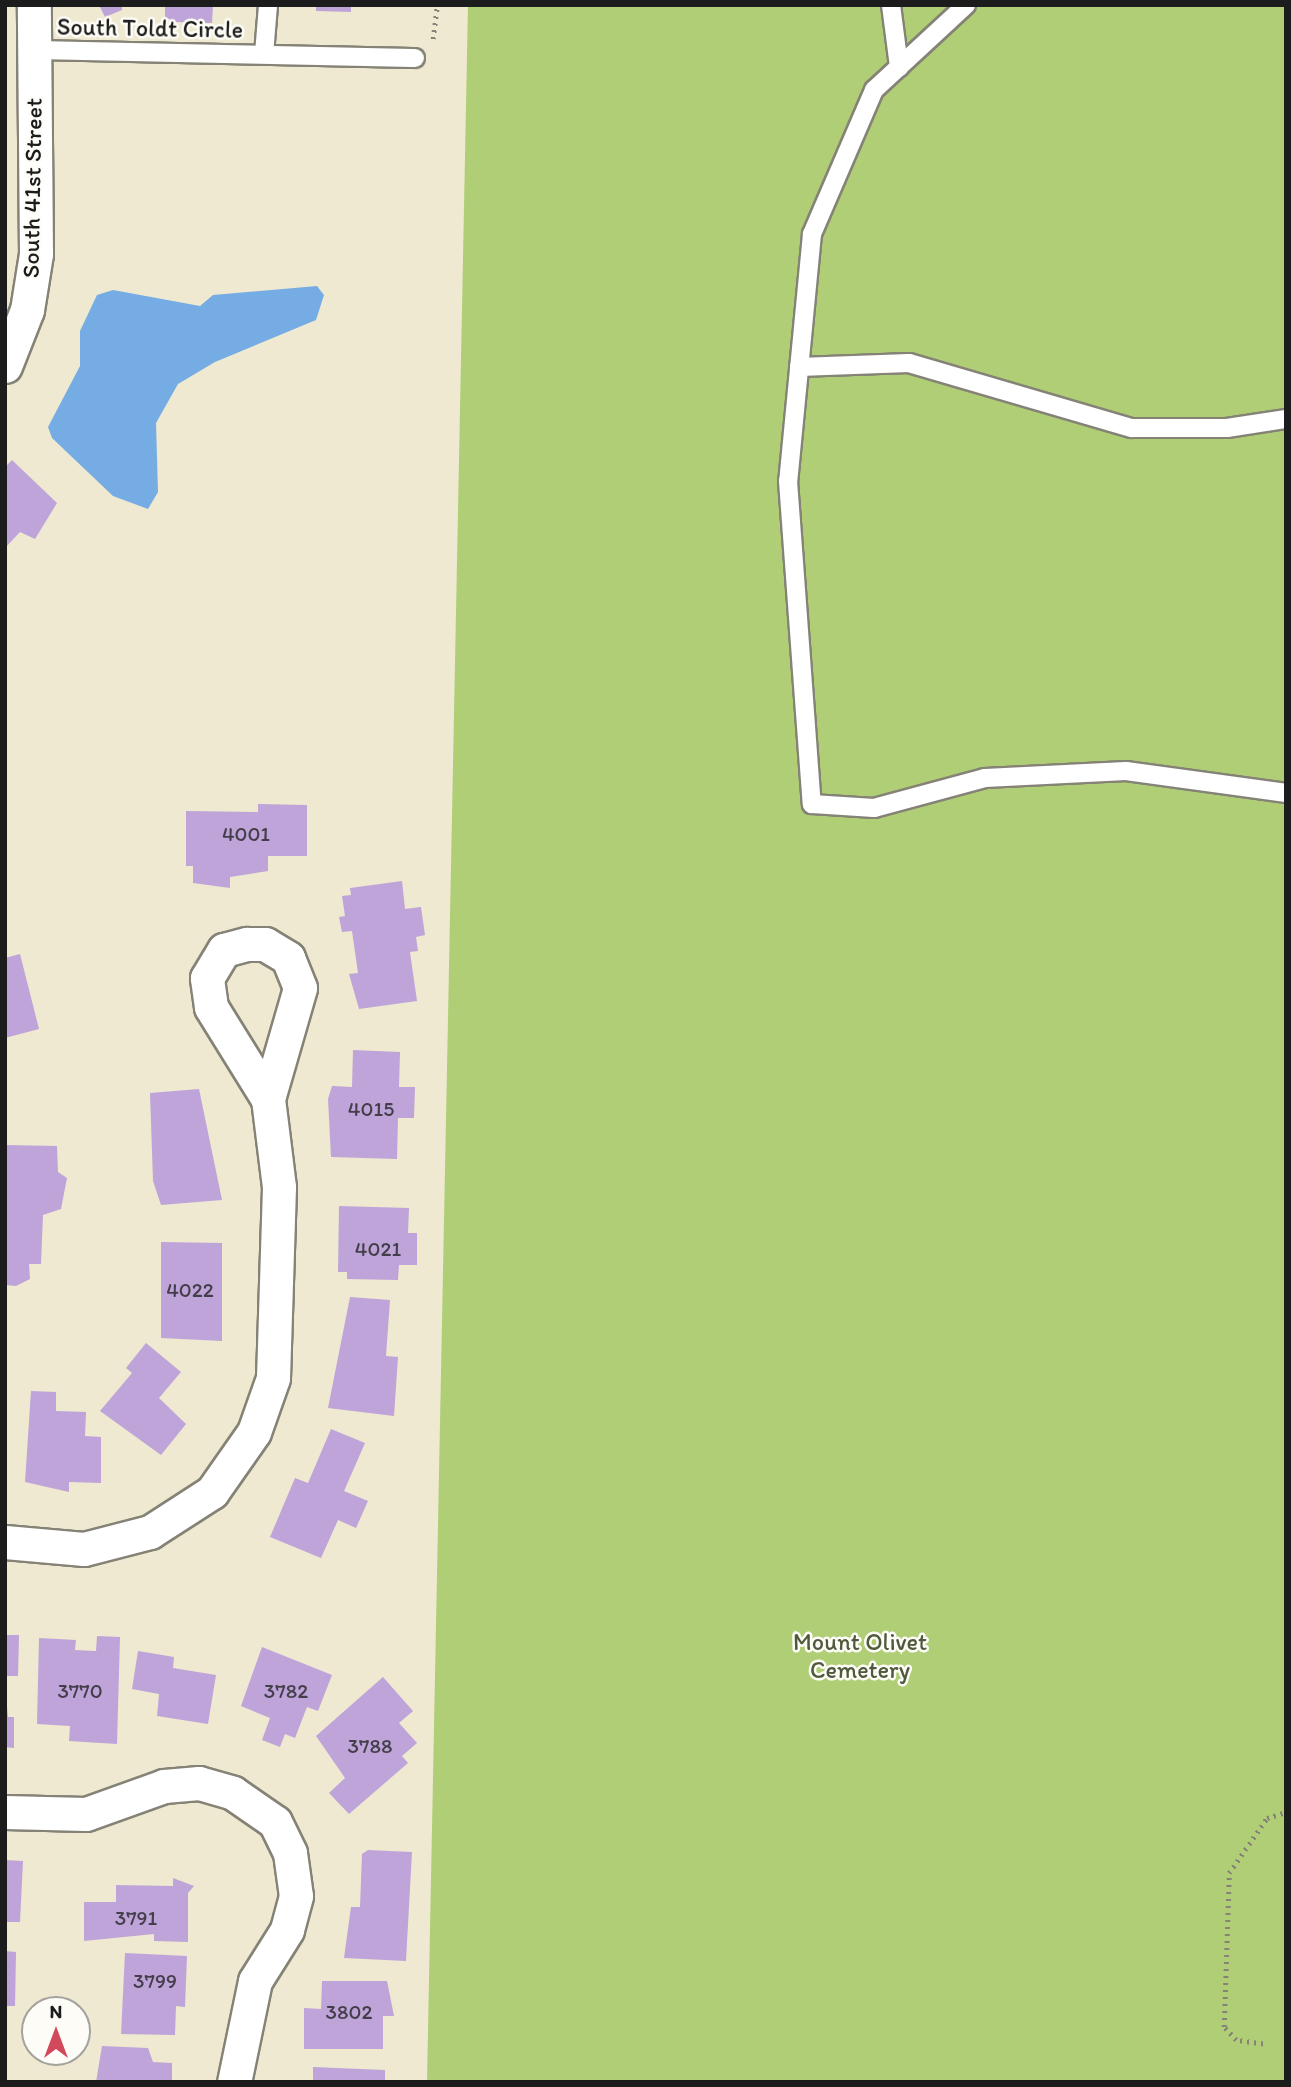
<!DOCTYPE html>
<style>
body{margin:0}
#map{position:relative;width:1291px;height:2087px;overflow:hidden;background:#eee9d0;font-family:Itim,sans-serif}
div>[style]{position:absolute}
.green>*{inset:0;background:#afce76}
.water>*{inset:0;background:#75ace4}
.building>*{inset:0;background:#bea4d9}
.path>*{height:4.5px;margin-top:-2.25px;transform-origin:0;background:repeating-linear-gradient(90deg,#858276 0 2px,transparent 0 7px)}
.roads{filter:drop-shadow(2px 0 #858276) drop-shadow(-2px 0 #858276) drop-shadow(0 2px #858276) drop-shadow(0 -2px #858276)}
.service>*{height:18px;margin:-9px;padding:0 9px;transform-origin:9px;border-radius:9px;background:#fff}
.minor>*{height:33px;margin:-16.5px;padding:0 16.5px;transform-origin:16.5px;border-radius:16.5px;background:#fff}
span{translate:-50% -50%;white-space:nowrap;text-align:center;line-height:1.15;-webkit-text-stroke:5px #fdfcf7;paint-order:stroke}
.number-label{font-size:21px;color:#443e4b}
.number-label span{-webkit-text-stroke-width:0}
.street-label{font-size:24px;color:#1c1c1c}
.park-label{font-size:24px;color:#4f5a3c}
.frame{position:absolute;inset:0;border:7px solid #1c1c1c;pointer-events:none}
.north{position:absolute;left:21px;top:1996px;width:70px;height:70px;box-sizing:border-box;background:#fdfcf7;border:2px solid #a3a29f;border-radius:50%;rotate:0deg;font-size:19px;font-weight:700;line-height:28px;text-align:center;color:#1c1c1c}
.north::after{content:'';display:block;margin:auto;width:24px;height:32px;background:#d1495b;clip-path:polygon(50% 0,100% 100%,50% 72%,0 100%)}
</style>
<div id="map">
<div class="green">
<div style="clip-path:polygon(468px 5px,1286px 5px,1286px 2082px,427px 2082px)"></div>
</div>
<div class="water">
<div style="clip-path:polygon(317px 286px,324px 295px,316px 320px,215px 362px,178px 384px,156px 423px,158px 492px,148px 509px,113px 496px,52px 438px,48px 427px,80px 366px,80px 331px,97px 295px,113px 290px,200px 306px,213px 295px)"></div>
</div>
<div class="building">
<div style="clip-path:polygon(99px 5px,122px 5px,122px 10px,105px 17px)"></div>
<div style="clip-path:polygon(165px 5px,213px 5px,212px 23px,176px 22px,165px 17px)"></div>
<div style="clip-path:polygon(316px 5px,351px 5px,351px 12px,316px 11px)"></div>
<div style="clip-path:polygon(12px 460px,57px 503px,35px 539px,20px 532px,5px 548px,5px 467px)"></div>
<div style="clip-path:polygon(258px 804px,307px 805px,307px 856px,268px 856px,268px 871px,230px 877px,230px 888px,193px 883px,193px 866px,186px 866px,186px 811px,258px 812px)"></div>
<div style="clip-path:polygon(402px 881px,405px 909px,421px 907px,425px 935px,416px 937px,418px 951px,410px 952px,417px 1001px,359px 1009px,349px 974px,358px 973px,352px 931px,342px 932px,339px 917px,345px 916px,342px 896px,351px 895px,350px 888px)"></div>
<div style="clip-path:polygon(20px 954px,39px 1029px,5px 1038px,5px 958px)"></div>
<div style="clip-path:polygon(353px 1050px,400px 1052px,399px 1087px,415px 1087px,414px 1118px,398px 1118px,397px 1159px,331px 1157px,328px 1099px,332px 1086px,352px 1087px)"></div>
<div style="clip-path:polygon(199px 1089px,222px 1200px,161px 1205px,153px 1181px,150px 1093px)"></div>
<div style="clip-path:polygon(5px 1145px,57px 1146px,58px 1172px,67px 1178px,61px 1209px,43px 1215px,41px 1264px,29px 1264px,30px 1279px,16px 1286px,5px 1285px)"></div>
<div style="clip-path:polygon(339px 1206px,409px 1208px,408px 1233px,417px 1233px,417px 1265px,399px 1265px,398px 1280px,347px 1279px,347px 1272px,338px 1272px)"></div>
<div style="clip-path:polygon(161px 1242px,222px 1243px,222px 1341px,161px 1338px)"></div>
<div style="clip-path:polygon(350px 1297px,390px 1300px,386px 1356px,398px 1357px,394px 1416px,328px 1408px)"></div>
<div style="clip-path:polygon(146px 1343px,181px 1372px,159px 1398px,186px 1424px,161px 1455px,100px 1411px,132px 1373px,126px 1368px)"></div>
<div style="clip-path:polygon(31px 1391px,56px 1392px,56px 1411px,86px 1412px,85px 1436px,101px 1437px,101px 1483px,69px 1482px,69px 1492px,25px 1482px)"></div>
<div style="clip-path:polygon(331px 1429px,365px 1443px,344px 1491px,368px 1501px,356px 1528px,338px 1520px,321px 1558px,270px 1537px,295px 1478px,308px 1483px)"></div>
<div style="clip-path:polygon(5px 1635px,19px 1635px,18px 1676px,5px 1676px)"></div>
<div style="clip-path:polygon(97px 1636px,120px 1637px,117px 1744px,69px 1741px,70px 1726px,37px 1724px,39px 1638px,76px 1640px,75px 1650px,96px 1651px)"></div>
<div style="clip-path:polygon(262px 1647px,332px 1675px,318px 1711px,307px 1707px,295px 1738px,285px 1734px,280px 1747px,262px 1740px,270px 1718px,241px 1706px)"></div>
<div style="clip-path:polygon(138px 1651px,174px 1657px,173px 1668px,216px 1675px,208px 1724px,157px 1716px,159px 1694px,132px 1689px)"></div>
<div style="clip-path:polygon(383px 1677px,413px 1711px,399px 1723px,417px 1743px,402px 1756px,408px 1763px,349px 1814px,329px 1793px,345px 1778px,316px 1736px)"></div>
<div style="clip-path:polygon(5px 1687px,8px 1717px,14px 1717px,14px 1748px,5px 1747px)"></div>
<div style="clip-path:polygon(368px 1850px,412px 1852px,406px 1961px,344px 1958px,351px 1907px,360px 1907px,362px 1854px)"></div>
<div style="clip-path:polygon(5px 1860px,23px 1861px,20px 1922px,5px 1922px)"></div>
<div style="clip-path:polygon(173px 1878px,194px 1886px,188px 1893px,188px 1942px,154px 1941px,154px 1934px,84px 1941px,84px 1902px,116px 1902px,116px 1885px,173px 1886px)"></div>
<div style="clip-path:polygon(5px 1951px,16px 1952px,15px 2006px,5px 2006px)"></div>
<div style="clip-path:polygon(125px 1953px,187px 1956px,185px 2007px,176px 2006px,175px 2035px,121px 2034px)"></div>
<div style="clip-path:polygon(322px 1981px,387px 1981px,394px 2016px,383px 2016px,383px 2049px,304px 2049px,304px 2008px,321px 2009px)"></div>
<div style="clip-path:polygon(102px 2046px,148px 2048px,153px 2062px,172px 2063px,172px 2082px,96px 2082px)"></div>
<div style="clip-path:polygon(313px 2067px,385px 2070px,385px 2082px,313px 2082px)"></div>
</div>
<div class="path">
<div style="left:433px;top:39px;width:34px;rotate:-83deg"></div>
<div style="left:1263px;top:2044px;width:27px;rotate:-172deg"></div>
<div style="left:1236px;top:2040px;width:18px;rotate:-133deg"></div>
<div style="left:1224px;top:2027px;width:154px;rotate:-88.1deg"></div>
<div style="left:1229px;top:1873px;width:67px;rotate:-55.4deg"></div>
<div style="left:1267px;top:1818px;width:20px;rotate:-18deg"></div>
</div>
<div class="roads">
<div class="service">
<div style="left:891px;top:5px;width:63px;rotate:82.6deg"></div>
<div style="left:966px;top:5px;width:125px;rotate:137.3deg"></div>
<div style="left:874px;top:90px;width:157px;rotate:113.3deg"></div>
<div style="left:812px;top:234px;width:248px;rotate:95.5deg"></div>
<div style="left:788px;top:481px;width:324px;rotate:85.8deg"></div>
<div style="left:812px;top:804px;width:62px;rotate:3.7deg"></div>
<div style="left:874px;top:808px;width:115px;rotate:-15.1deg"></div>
<div style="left:985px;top:778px;width:141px;rotate:-2.8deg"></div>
<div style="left:1126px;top:771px;width:162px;rotate:7.8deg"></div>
<div style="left:34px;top:50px;width:381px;rotate:1.2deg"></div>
<div style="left:264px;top:54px;width:49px;rotate:-85.3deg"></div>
<div style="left:799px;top:367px;width:110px;rotate:-2.1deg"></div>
<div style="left:909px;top:363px;width:232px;rotate:16.3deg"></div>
<div style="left:1132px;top:428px;width:95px"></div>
<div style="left:1227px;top:428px;width:60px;rotate:-8.7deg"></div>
</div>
<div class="minor">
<div style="left:5px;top:366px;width:60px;rotate:-68.6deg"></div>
<div style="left:27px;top:310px;width:57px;rotate:-80.9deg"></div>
<div style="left:36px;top:254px;width:249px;rotate:-90.5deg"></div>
<div style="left:5px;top:1542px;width:79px;rotate:5.1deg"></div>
<div style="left:84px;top:1549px;width:68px;rotate:-14.4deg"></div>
<div style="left:150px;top:1532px;width:74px;rotate:-32.8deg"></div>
<div style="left:212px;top:1492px;width:73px;rotate:-55deg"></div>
<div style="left:254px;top:1432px;width:57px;rotate:-70.6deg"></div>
<div style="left:273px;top:1378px;width:191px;rotate:-88.2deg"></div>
<div style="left:279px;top:1187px;width:89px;rotate:-97.1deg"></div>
<div style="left:268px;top:1099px;width:108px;rotate:-121.8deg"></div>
<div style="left:211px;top:1007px;width:29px;rotate:-98deg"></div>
<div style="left:207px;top:978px;width:33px;rotate:-59deg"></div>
<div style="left:224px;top:950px;width:24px;rotate:-15deg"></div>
<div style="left:247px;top:944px;width:18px"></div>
<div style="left:265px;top:944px;width:27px;rotate:31deg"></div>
<div style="left:288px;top:958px;width:32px;rotate:68deg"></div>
<div style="left:300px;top:988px;width:116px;rotate:106.1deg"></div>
<div style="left:5px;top:1812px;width:81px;rotate:1.4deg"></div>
<div style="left:86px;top:1814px;width:83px;rotate:-19.7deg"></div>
<div style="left:164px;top:1786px;width:35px;rotate:-5deg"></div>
<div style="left:199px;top:1783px;width:35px;rotate:16deg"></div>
<div style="left:233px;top:1793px;width:51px;rotate:34.6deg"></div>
<div style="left:275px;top:1822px;width:34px;rotate:64deg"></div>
<div style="left:290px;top:1853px;width:43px;rotate:82.1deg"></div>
<div style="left:296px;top:1896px;width:35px;rotate:105deg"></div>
<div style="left:287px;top:1930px;width:60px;rotate:122.1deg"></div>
<div style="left:255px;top:1981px;width:103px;rotate:101.7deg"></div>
</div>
</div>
<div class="number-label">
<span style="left:246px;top:834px">4001</span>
<span style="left:371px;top:1109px">4015</span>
<span style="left:378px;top:1249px">4021</span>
<span style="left:190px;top:1290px">4022</span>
<span style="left:80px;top:1691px">3770</span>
<span style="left:286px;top:1691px">3782</span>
<span style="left:370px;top:1746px">3788</span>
<span style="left:136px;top:1918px">3791</span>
<span style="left:155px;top:1981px">3799</span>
<span style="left:349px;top:2012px">3802</span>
</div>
<div class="street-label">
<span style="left:150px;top:28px;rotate:1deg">South Toldt Circle</span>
<span style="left:32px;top:188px;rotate:-89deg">South 41st Street</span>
</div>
<div class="park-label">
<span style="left:860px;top:1656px">Mount Olivet<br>Cemetery</span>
</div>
<div class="frame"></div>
<div class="north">N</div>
</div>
